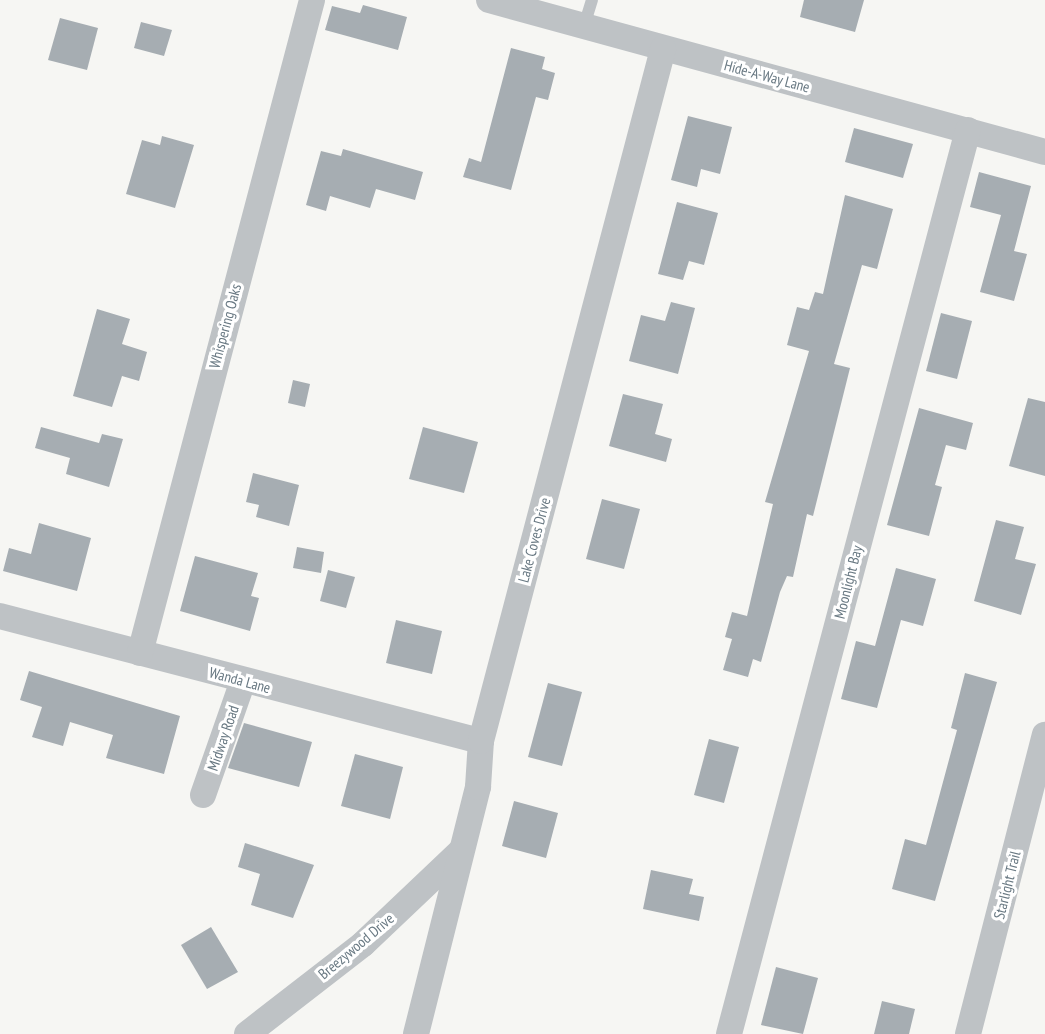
<!DOCTYPE html>
<style>
body{margin:0}
#map{position:relative;width:1045px;height:1034px;overflow:hidden;background:#f6f6f3;font-family:"PT Sans Narrow",sans-serif}
div>[style]{position:absolute}
.building>*{inset:0;background:#a6adb2}
.service>*{height:12px;margin:-6px;padding:0 6px;transform-origin:6px;border-radius:6px;background:#bec2c5}
.minor>*{height:26px;margin:-13px;padding:0 13px;transform-origin:13px;border-radius:13px;background:#bec2c5}
span{translate:-50% -50%;white-space:nowrap;text-align:center;line-height:1.15;-webkit-text-stroke:6px #fff;paint-order:stroke}
.street-label{font-size:15px;color:#687882}
</style>
<div id="map">
<div class="building">
<div style="clip-path:polygon(804px 0,864px 0,855px 32px,800px 17px)"></div>
<div style="clip-path:polygon(363px 5px,407px 17px,398px 50px,325px 30px,332px 6px,360px 13px)"></div>
<div style="clip-path:polygon(60px 18px,98px 28px,87px 70px,48px 60px)"></div>
<div style="clip-path:polygon(141px 22px,172px 30px,164px 56px,134px 48px)"></div>
<div style="clip-path:polygon(511px 48px,545px 57px,542px 69px,555px 73px,548px 100px,536px 97px,511px 190px,463px 177px,469px 158px,481px 162px)"></div>
<div style="clip-path:polygon(688px 116px,732px 127px,720px 174px,701px 169px,697px 187px,671px 180px)"></div>
<div style="clip-path:polygon(854px 128px,913px 144px,903px 178px,845px 162px)"></div>
<div style="clip-path:polygon(162px 136px,194px 145px,175px 208px,126px 194px,142px 140px,160px 145px)"></div>
<div style="clip-path:polygon(343px 149px,423px 172px,415px 200px,376px 189px,370px 208px,330px 196px,326px 211px,306px 205px,321px 151px,341px 156px)"></div>
<div style="clip-path:polygon(979px 172px,1031px 186px,1014px 251px,1027px 254px,1014px 301px,980px 292px,1001px 215px,970px 207px)"></div>
<div style="clip-path:polygon(845px 195px,893px 209px,877px 269px,862px 265px,834px 364px,850px 368px,813px 516px,807px 514px,793px 577px,787px 576px,780px 592px,761px 662px,753px 659px,748px 677px,723px 670px,732px 639px,725px 637px,732px 612px,747px 616px,773px 504px,765px 502px,809px 351px,787px 345px,797px 307px,809px 310px,815px 292px,823px 294px)"></div>
<div style="clip-path:polygon(677px 202px,718px 213px,704px 265px,689px 261px,683px 280px,658px 274px)"></div>
<div style="clip-path:polygon(671px 302px,695px 308px,678px 374px,629px 361px,641px 315px,665px 321px)"></div>
<div style="clip-path:polygon(97px 309px,130px 319px,122px 344px,147px 352px,139px 381px,122px 376px,112px 407px,73px 396px)"></div>
<div style="clip-path:polygon(941px 313px,972px 321px,957px 379px,926px 371px)"></div>
<div style="clip-path:polygon(293px 380px,310px 384px,305px 407px,288px 403px)"></div>
<div style="clip-path:polygon(623px 394px,663px 404px,655px 434px,672px 439px,666px 462px,609px 446px)"></div>
<div style="clip-path:polygon(1028px 398px,1045px 402px,1045px 476px,1009px 466px)"></div>
<div style="clip-path:polygon(919px 408px,973px 423px,966px 450px,946px 445px,935px 485px,942px 487px,929px 536px,887px 525px)"></div>
<div style="clip-path:polygon(41px 427px,99px 443px,102px 434px,123px 439px,109px 487px,66px 474px,70px 458px,35px 448px)"></div>
<div style="clip-path:polygon(423px 427px,478px 442px,464px 493px,409px 479px)"></div>
<div style="clip-path:polygon(253px 473px,299px 485px,289px 526px,256px 517px,259px 505px,246px 502px)"></div>
<div style="clip-path:polygon(602px 499px,640px 509px,624px 569px,586px 559px)"></div>
<div style="clip-path:polygon(996px 520px,1024px 527px,1015px 559px,1036px 564px,1021px 615px,974px 601px)"></div>
<div style="clip-path:polygon(39px 523px,91px 538px,77px 591px,3px 571px,9px 548px,31px 554px)"></div>
<div style="clip-path:polygon(297px 547px,324px 552px,321px 573px,293px 568px)"></div>
<div style="clip-path:polygon(195px 556px,258px 573px,251px 596px,259px 598px,250px 631px,180px 611px)"></div>
<div style="clip-path:polygon(896px 568px,936px 579px,923px 626px,901px 620px,877px 708px,841px 699px,856px 641px,875px 646px)"></div>
<div style="clip-path:polygon(328px 570px,355px 577px,346px 608px,320px 601px)"></div>
<div style="clip-path:polygon(396px 620px,442px 631px,432px 674px,386px 663px)"></div>
<div style="clip-path:polygon(29px 671px,180px 716px,164px 774px,106px 758px,113px 735px,70px 722px,63px 746px,32px 737px,42px 707px,20px 700px)"></div>
<div style="clip-path:polygon(965px 673px,997px 682px,935px 901px,892px 889px,905px 839px,926px 845px,957px 730px,951px 728px)"></div>
<div style="clip-path:polygon(548px 683px,582px 692px,562px 766px,528px 757px)"></div>
<div style="clip-path:polygon(244px 723px,312px 742px,299px 787px,228px 768px)"></div>
<div style="clip-path:polygon(709px 739px,739px 747px,724px 803px,694px 795px)"></div>
<div style="clip-path:polygon(355px 754px,403px 767px,390px 819px,341px 806px)"></div>
<div style="clip-path:polygon(514px 801px,558px 813px,546px 858px,502px 846px)"></div>
<div style="clip-path:polygon(245px 843px,314px 865px,293px 918px,251px 905px,260px 874px,238px 867px)"></div>
<div style="clip-path:polygon(651px 870px,693px 879px,689px 894px,704px 897px,699px 921px,643px 909px)"></div>
<div style="clip-path:polygon(211px 927px,238px 972px,207px 989px,181px 945px)"></div>
<div style="clip-path:polygon(776px 967px,818px 978px,803px 1034px,761px 1025px)"></div>
<div style="clip-path:polygon(882px 1001px,915px 1009px,909px 1034px,874px 1034px)"></div>
</div>
<div class="service">
<div style="left:584px;top:26px;width:27px;rotate:-73deg"></div>
</div>
<div class="minor">
<div style="left:489px;top:0;width:576px;rotate:15.29deg"></div>
<div style="left:0;top:616px;width:497px;rotate:14.6deg"></div>
<div style="left:140px;top:653px;width:675px;rotate:-75.24deg"></div>
<div style="left:203px;top:795px;width:121px;rotate:-70.7deg"></div>
<div style="left:247px;top:1034px;width:147px;rotate:-37.8deg"></div>
<div style="left:363px;top:944px;width:134px;rotate:-43.5deg"></div>
<div style="left:416px;top:1034px;width:255px;rotate:-75.9deg"></div>
<div style="left:478px;top:787px;width:46px;rotate:-86.3deg"></div>
<div style="left:481px;top:741px;width:716px;rotate:-75.26deg"></div>
<div style="left:729px;top:1034px;width:935px;rotate:-75.19deg"></div>
<div style="left:968px;top:1034px;width:309px;rotate:-75.6deg"></div>
</div>
<div class="street-label">
<span style="left:767px;top:76px;rotate:15deg">Hide-A-Way Lane</span>
<span style="left:225px;top:326px;rotate:-75deg">Whispering Oaks</span>
<span style="left:534px;top:540px;rotate:-75deg">Lake Coves Drive</span>
<span style="left:848px;top:582px;rotate:-76deg">Moonlight Bay</span>
<span style="left:240px;top:680px;rotate:15deg">Wanda Lane</span>
<span style="left:223px;top:738px;rotate:-71deg">Midway Road</span>
<span style="left:1007px;top:885px;rotate:-76deg">Starlight Trail</span>
<span style="left:356px;top:946px;rotate:-40deg">Breezywood Drive</span>
</div>
</div>
